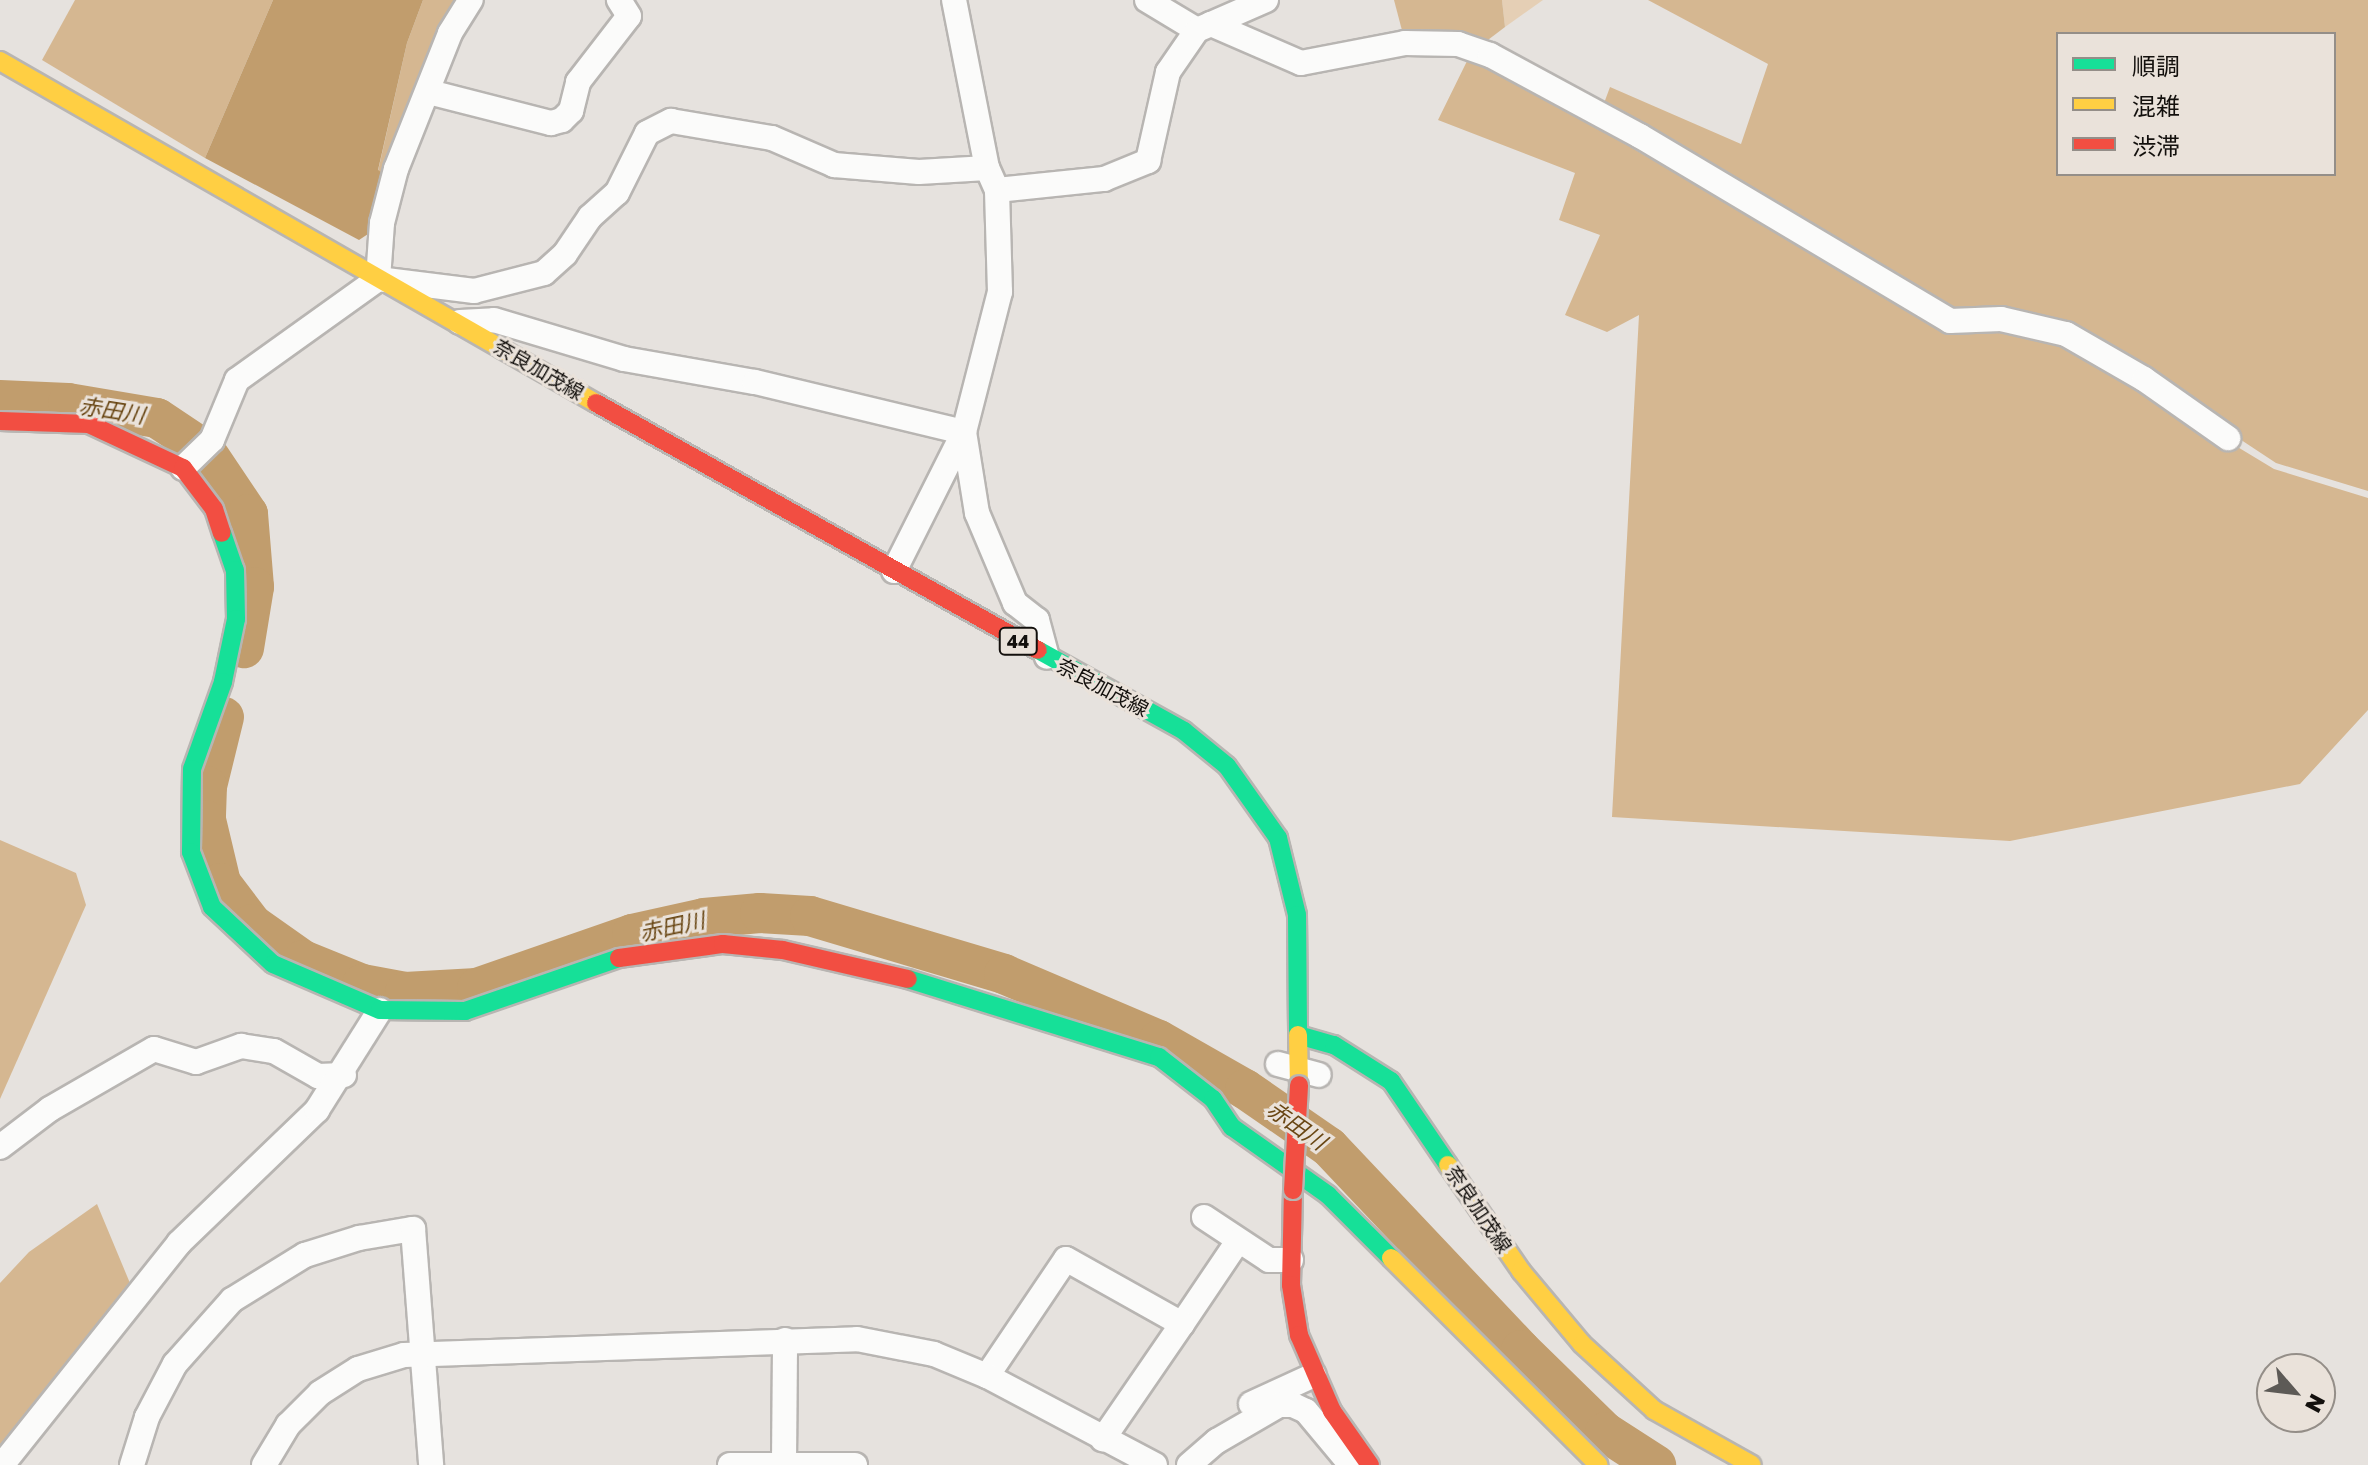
<!DOCTYPE html>
<meta charset="utf-8">
<style>
body{margin:0}
#map{position:relative;width:2368px;height:1465px;overflow:hidden;background:#e6e2de;font-family:"Golos Text","Noto Sans JP",sans-serif}
div>[style]{position:absolute}
.green>*{inset:0;background:#e5cfb5}
.forest>*{inset:0;background:#d5b791}
.water>*{inset:0;background:#c19d6d}
.river>*{height:40px;margin:-20px;padding:0 20px;transform-origin:20px;border-radius:20px;background:#c19d6d}
.roads{filter:drop-shadow(2px 0 #b8b5b2) drop-shadow(-2px 0 #b8b5b2) drop-shadow(0 2px #b8b5b2) drop-shadow(0 -2px #b8b5b2)}
.street>*{height:24px;margin:-12px;padding:0 12px;transform-origin:12px;border-radius:12px;background:#fbfbfa}
.fast>*{height:18px;margin:-9px;padding:0 9px;transform-origin:9px;border-radius:9px;background:#16e098}
.slow>*{height:18px;margin:-9px;padding:0 9px;transform-origin:9px;border-radius:9px;background:#ffcf43}
.jam>*{height:18px;margin:-9px;padding:0 9px;transform-origin:9px;border-radius:9px;background:#f24e42}
.bridges{filter:drop-shadow(2px 0 #b8b5b2) drop-shadow(-2px 0 #b8b5b2) drop-shadow(0 2px #b8b5b2) drop-shadow(0 -2px #b8b5b2)}
.jam-bridge>*{height:18px;margin:-9px;padding:0 9px;transform-origin:9px;border-radius:9px;background:#f24e42}
span{translate:-50% -50%;white-space:nowrap;text-align:center;line-height:1.15;-webkit-text-stroke:6px #eae2da;paint-order:stroke}
.shield-label span{padding:2px 6px;background:#eae2da;border:2px solid;border-radius:6px;-webkit-text-stroke-width:0}
.shield-label{font-size:18px;color:#13100d;font-weight:700}
.street-label{font-size:20px;color:#13100d}
.water-label{font-size:22px;color:#694613;font-style:italic}
.legend{position:absolute;left:2056px;top:32px;width:280px;height:144px;box-sizing:border-box;background:#eae2da;border:2px solid #948e88;margin:0;padding:10px 14px;list-style:none;font-size:24px;color:#13100d}
.legend li{display:flex;align-items:center;gap:16px;height:40px}
.legend b{width:40px;border:2px solid #948e88}
.north{position:absolute;left:2256px;top:1353px;width:80px;height:80px;box-sizing:border-box;background:#eae2da;border:2px solid #948e88;border-radius:50%;rotate:118deg;font-size:22px;font-weight:700;line-height:32px;text-align:center;color:#13100d}
.north::after{content:'';display:block;margin:auto;width:28px;height:36px;background:#5d5a56;clip-path:polygon(50% 0,100% 100%,50% 72%,0 100%)}
</style>
<div id="map">
<div class="green">
<div style="clip-path:polygon(1502px 0,1543px 0,1505px 27px)"></div>
</div>
<div class="forest">
<div style="clip-path:polygon(75px 0,273px 0,205px 158px,42px 60px)"></div>
<div style="clip-path:polygon(423px 0,463px 0,387px 176px,378px 171px,407px 43px)"></div>
<div style="clip-path:polygon(1394px 0,1502px 0,1505px 27px,1480px 46px,1404px 38px)"></div>
<div style="clip-path:polygon(evenodd,1648px 0,2368px 0,2368px 491px,2276px 463px,2108px 352px,1957px 317px,1603px 106px,1610px 87px,1741px 144px,1768px 64px,1648px 0,2058px 34px,2334px 34px,2334px 174px,2058px 174px,2058px 34px)"></div>
<div style="clip-path:polygon(1470px 55px,1948px 329px,2044px 330px,2274px 469px,2368px 498px,2368px 710px,2300px 784px,2010px 841px,1612px 817px,1639px 315px,1607px 332px,1565px 315px,1600px 235px,1559px 220px,1575px 173px,1438px 120px)"></div>
<div style="clip-path:polygon(0 840px,76px 873px,86px 905px,0 1099px)"></div>
<div style="clip-path:polygon(97px 1204px,132px 1288px,0 1459px,0 1283px,29px 1252px)"></div>
</div>
<div class="water">
<div style="clip-path:polygon(273px 0,423px 0,407px 43px,378px 170px,387px 176px,368px 234px,359px 240px,205px 158px)"></div>
</div>
<div class="river">
<div style="left:0;top:400px;width:68px;rotate:2.5deg"></div>
<div style="left:68px;top:403px;width:90px;rotate:9.6deg"></div>
<div style="left:157px;top:418px;width:58px;rotate:33.7deg"></div>
<div style="left:205px;top:450px;width:77px;rotate:56.1deg"></div>
<div style="left:248px;top:514px;width:73px;rotate:85.3deg"></div>
<div style="left:254px;top:587px;width:62px;rotate:99.3deg"></div>
<div style="left:224px;top:717px;width:71px;rotate:103.8deg"></div>
<div style="left:207px;top:786px;width:34px;rotate:92deg"></div>
<div style="left:206px;top:820px;width:65px;rotate:76.6deg"></div>
<div style="left:221px;top:883px;width:51px;rotate:52.9deg"></div>
<div style="left:252px;top:924px;width:62px;rotate:35.2deg"></div>
<div style="left:303px;top:960px;width:64px;rotate:22.1deg"></div>
<div style="left:362px;top:984px;width:44px;rotate:10.5deg"></div>
<div style="left:405px;top:992px;width:72px;rotate:-3.2deg"></div>
<div style="left:477px;top:988px;width:164px;rotate:-19.2deg"></div>
<div style="left:632px;top:934px;width:74px;rotate:-12.5deg"></div>
<div style="left:704px;top:918px;width:56px;rotate:-5.1deg"></div>
<div style="left:760px;top:913px;width:50px;rotate:3.4deg"></div>
<div style="left:810px;top:916px;width:202px;rotate:16.6deg"></div>
<div style="left:1004px;top:974px;width:168px;rotate:23.1deg"></div>
<div style="left:1159px;top:1040px;width:99px;rotate:29.7deg"></div>
<div style="left:1245px;top:1089px;width:102px;rotate:34.6deg"></div>
<div style="left:1329px;top:1147px;width:279px;rotate:46.6deg"></div>
<div style="left:1521px;top:1350px;width:117px;rotate:44.3deg"></div>
<div style="left:1605px;top:1432px;width:61px;rotate:32.9deg"></div>
</div>
<div class="roads">
<div class="street">
<div style="left:1147px;top:0;width:58px;rotate:31deg"></div>
<div style="left:1211px;top:24px;width:60px;rotate:-23.6deg"></div>
<div style="left:429px;top:92px;width:126px;rotate:14.3deg"></div>
<div style="left:551px;top:123px;width:11px;rotate:-15deg"></div>
<div style="left:562px;top:120px;width:13px;rotate:-45deg"></div>
<div style="left:571px;top:111px;width:30px;rotate:-76deg"></div>
<div style="left:578px;top:82px;width:83px;rotate:-52.3deg"></div>
<div style="left:629px;top:16px;width:19px;rotate:-122deg"></div>
<div style="left:997px;top:190px;width:108px;rotate:-5.9deg"></div>
<div style="left:1104px;top:179px;width:48px;rotate:-22.2deg"></div>
<div style="left:1148px;top:161px;width:91px;rotate:-77.3deg"></div>
<div style="left:1168px;top:72px;width:51px;rotate:-55.4deg"></div>
<div style="left:1197px;top:30px;width:15px;rotate:-23deg"></div>
<div style="left:1211px;top:24px;width:98px;rotate:23.4deg"></div>
<div style="left:1301px;top:63px;width:106px;rotate:-10.9deg"></div>
<div style="left:1405px;top:43px;width:53px;rotate:1.1deg"></div>
<div style="left:1458px;top:44px;width:34px;rotate:19deg"></div>
<div style="left:1490px;top:55px;width:170px;rotate:28.4deg"></div>
<div style="left:1640px;top:136px;width:361px;rotate:30.8deg"></div>
<div style="left:1950px;top:321px;width:51px;rotate:-2.2deg"></div>
<div style="left:2001px;top:319px;width:67px;rotate:13deg"></div>
<div style="left:2066px;top:334px;width:90px;rotate:30deg"></div>
<div style="left:2144px;top:379px;width:103px;rotate:35.1deg"></div>
<div style="left:378px;top:279px;width:56px;rotate:-85.9deg"></div>
<div style="left:382px;top:223px;width:56px;rotate:-75.5deg"></div>
<div style="left:396px;top:169px;width:146px;rotate:-68.3deg"></div>
<div style="left:450px;top:33px;width:39px;rotate:-58deg"></div>
<div style="left:460px;top:322px;width:34px;rotate:-3deg"></div>
<div style="left:494px;top:320px;width:136px;rotate:16.7deg"></div>
<div style="left:624px;top:359px;width:133px;rotate:10deg"></div>
<div style="left:755px;top:382px;width:215px;rotate:13.5deg"></div>
<div style="left:964px;top:432px;width:82px;rotate:80.9deg"></div>
<div style="left:977px;top:513px;width:98px;rotate:67.1deg"></div>
<div style="left:1015px;top:603px;width:28px;rotate:38deg"></div>
<div style="left:1037px;top:620px;width:38px;rotate:75deg"></div>
<div style="left:183px;top:468px;width:40px;rotate:-44deg"></div>
<div style="left:212px;top:440px;width:65px;rotate:-67.4deg"></div>
<div style="left:237px;top:380px;width:173px;rotate:-35.6deg"></div>
<div style="left:378px;top:279px;width:97px;rotate:7.1deg"></div>
<div style="left:474px;top:291px;width:72px;rotate:-14.4deg"></div>
<div style="left:544px;top:273px;width:28px;rotate:-42deg"></div>
<div style="left:565px;top:254px;width:45px;rotate:-56deg"></div>
<div style="left:590px;top:217px;width:36px;rotate:-42deg"></div>
<div style="left:617px;top:193px;width:67px;rotate:-63.4deg"></div>
<div style="left:647px;top:133px;width:27px;rotate:-27deg"></div>
<div style="left:671px;top:121px;width:102px;rotate:9.6deg"></div>
<div style="left:772px;top:138px;width:68px;rotate:23.5deg"></div>
<div style="left:834px;top:165px;width:85px;rotate:4.7deg"></div>
<div style="left:919px;top:172px;width:68px;rotate:-3.4deg"></div>
<div style="left:894px;top:571px;width:156px;rotate:-63.3deg"></div>
<div style="left:964px;top:432px;width:145px;rotate:-75.6deg"></div>
<div style="left:1000px;top:292px;width:102px;rotate:-91.7deg"></div>
<div style="left:997px;top:190px;width:24px;rotate:-114deg"></div>
<div style="left:987px;top:168px;width:171px;rotate:-101.1deg"></div>
<div style="left:1278px;top:1064px;width:42px;rotate:15deg"></div>
<div style="left:0;top:1147px;width:63px;rotate:-37.2deg"></div>
<div style="left:50px;top:1109px;width:120px;rotate:-30deg"></div>
<div style="left:154px;top:1049px;width:44px;rotate:17.2deg"></div>
<div style="left:196px;top:1062px;width:48px;rotate:-19.6deg"></div>
<div style="left:241px;top:1046px;width:33px;rotate:9deg"></div>
<div style="left:274px;top:1051px;width:51px;rotate:29.6deg"></div>
<div style="left:318px;top:1076px;width:26px;rotate:-2deg"></div>
<div style="left:1204px;top:1217px;width:78px;rotate:33.5deg"></div>
<div style="left:1269px;top:1260px;width:22px"></div>
<div style="left:1182px;top:1324px;width:100px;rotate:-56deg"></div>
<div style="left:987px;top:1376px;width:141px;rotate:-56deg"></div>
<div style="left:1066px;top:1259px;width:133px;rotate:29.3deg"></div>
<div style="left:1182px;top:1324px;width:140px;rotate:124.5deg"></div>
<div style="left:1251px;top:1404px;width:69px;rotate:-24.7deg"></div>
<div style="left:784px;top:1462px;width:122px;rotate:-89.5deg"></div>
<div style="left:2px;top:1465px;width:284px;rotate:-51.4deg"></div>
<div style="left:179px;top:1243px;width:192px;rotate:-43.9deg"></div>
<div style="left:317px;top:1110px;width:118px;rotate:-57.8deg"></div>
<div style="left:132px;top:1465px;width:50px;rotate:-72.6deg"></div>
<div style="left:147px;top:1417px;width:60px;rotate:-62.2deg"></div>
<div style="left:175px;top:1364px;width:86px;rotate:-48.3deg"></div>
<div style="left:232px;top:1300px;width:86px;rotate:-31.7deg"></div>
<div style="left:305px;top:1255px;width:57px;rotate:-17.5deg"></div>
<div style="left:359px;top:1238px;width:55px;rotate:-9.5deg"></div>
<div style="left:413px;top:1229px;width:237px;rotate:85.6deg"></div>
<div style="left:264px;top:1465px;width:47px;rotate:-59deg"></div>
<div style="left:288px;top:1425px;width:45px;rotate:-45deg"></div>
<div style="left:320px;top:1393px;width:45px;rotate:-32.3deg"></div>
<div style="left:358px;top:1369px;width:48px;rotate:-16.9deg"></div>
<div style="left:404px;top:1355px;width:453px;rotate:-2deg"></div>
<div style="left:857px;top:1339px;width:78px;rotate:11deg"></div>
<div style="left:934px;top:1354px;width:57px;rotate:22.5deg"></div>
<div style="left:987px;top:1376px;width:190px;rotate:27.9deg"></div>
<div style="left:730px;top:1465px;width:125px"></div>
<div style="left:1189px;top:1465px;width:37px;rotate:-41deg"></div>
<div style="left:1217px;top:1441px;width:72px;rotate:-30.1deg"></div>
<div style="left:1279px;top:1405px;width:14px"></div>
<div style="left:1293px;top:1405px;width:14px;rotate:25deg"></div>
<div style="left:1306px;top:1411px;width:70px;rotate:50.2deg"></div>
</div>
<div class="fast">
<div style="left:222px;top:533px;width:39px;rotate:71deg"></div>
<div style="left:235px;top:570px;width:49px;rotate:88.8deg"></div>
<div style="left:236px;top:619px;width:64px;rotate:101.7deg"></div>
<div style="left:223px;top:682px;width:92px;rotate:109.6deg"></div>
<div style="left:192px;top:769px;width:83px;rotate:90.7deg"></div>
<div style="left:191px;top:852px;width:59px;rotate:69.1deg"></div>
<div style="left:212px;top:907px;width:83px;rotate:43.1deg"></div>
<div style="left:273px;top:964px;width:116px;rotate:23.3deg"></div>
<div style="left:380px;top:1010px;width:85px;rotate:0.7deg"></div>
<div style="left:465px;top:1011px;width:163px;rotate:-19deg"></div>
<div style="left:1038px;top:650px;width:167px;rotate:29deg"></div>
<div style="left:1184px;top:731px;width:55px;rotate:39.1deg"></div>
<div style="left:1227px;top:766px;width:88px;rotate:54.7deg"></div>
<div style="left:1278px;top:838px;width:79px;rotate:76.1deg"></div>
<div style="left:1297px;top:915px;width:120px;rotate:89.5deg"></div>
<div style="left:1298px;top:1035px;width:37px;rotate:16deg"></div>
<div style="left:1334px;top:1045px;width:67px;rotate:32.3deg"></div>
<div style="left:1391px;top:1081px;width:102px;rotate:55.8deg"></div>
<div style="left:908px;top:979px;width:263px;rotate:17.3deg"></div>
<div style="left:1159px;top:1057px;width:68px;rotate:37.9deg"></div>
<div style="left:1213px;top:1099px;width:34px;rotate:56deg"></div>
<div style="left:1232px;top:1127px;width:118px;rotate:35.3deg"></div>
<div style="left:1328px;top:1195px;width:89px;rotate:45deg"></div>
</div>
<div class="slow">
<div style="left:0;top:61px;width:687px;rotate:29.85deg"></div>
<div style="left:1298px;top:1035px;width:50px;rotate:88.9deg"></div>
<div style="left:1448px;top:1165px;width:129px;rotate:55.4deg"></div>
<div style="left:1521px;top:1271px;width:95px;rotate:50.1deg"></div>
<div style="left:1582px;top:1344px;width:98px;rotate:42.5deg"></div>
<div style="left:1654px;top:1410px;width:112px;rotate:29.3deg"></div>
<div style="left:1391px;top:1258px;width:293px;rotate:44.9deg"></div>
</div>
<div class="jam">
<div style="left:596px;top:403px;width:506px;rotate:29.2deg"></div>
<div style="left:0;top:421px;width:89px;rotate:1.9deg"></div>
<div style="left:89px;top:424px;width:104px;rotate:25.1deg"></div>
<div style="left:183px;top:468px;width:51px;rotate:52.9deg"></div>
<div style="left:214px;top:509px;width:25px;rotate:72deg"></div>
<div style="left:619px;top:958px;width:105px;rotate:-7.7deg"></div>
<div style="left:723px;top:944px;width:60px;rotate:5.7deg"></div>
<div style="left:783px;top:950px;width:128px;rotate:13.1deg"></div>
<div style="left:1293px;top:1190px;width:95px;rotate:91.2deg"></div>
<div style="left:1291px;top:1285px;width:51px;rotate:80.9deg"></div>
<div style="left:1299px;top:1335px;width:83px;rotate:66.5deg"></div>
<div style="left:1332px;top:1411px;width:66px;rotate:54.9deg"></div>
</div>
</div>
<div class="bridges">
<div class="jam-bridge">
<div style="left:1293px;top:1190px;width:105px;rotate:-86.7deg"></div>
</div>
</div>
<div class="shield-label">
<span style="left:1018px;top:641px">44</span>
</div>
<div class="street-label">
<span style="left:539px;top:369px;rotate:30deg">奈良加茂線</span>
<span style="left:1103px;top:687px;rotate:28deg">奈良加茂線</span>
<span style="left:1479px;top:1209px;rotate:56deg">奈良加茂線</span>
</div>
<div class="water-label">
<span style="left:112px;top:410px;rotate:9deg">赤田川</span>
<span style="left:672px;top:926px;rotate:-12deg">赤田川</span>
<span style="left:1297px;top:1125px;rotate:35deg">赤田川</span>
</div>
<ul class="legend">
<li><b style="height:10px;background:#16e098"></b>順調</li>
<li><b style="height:10px;background:#ffcf43"></b>混雑</li>
<li><b style="height:10px;background:#f24e42"></b>渋滞</li>
</ul>
<div class="north">N</div>
</div>
